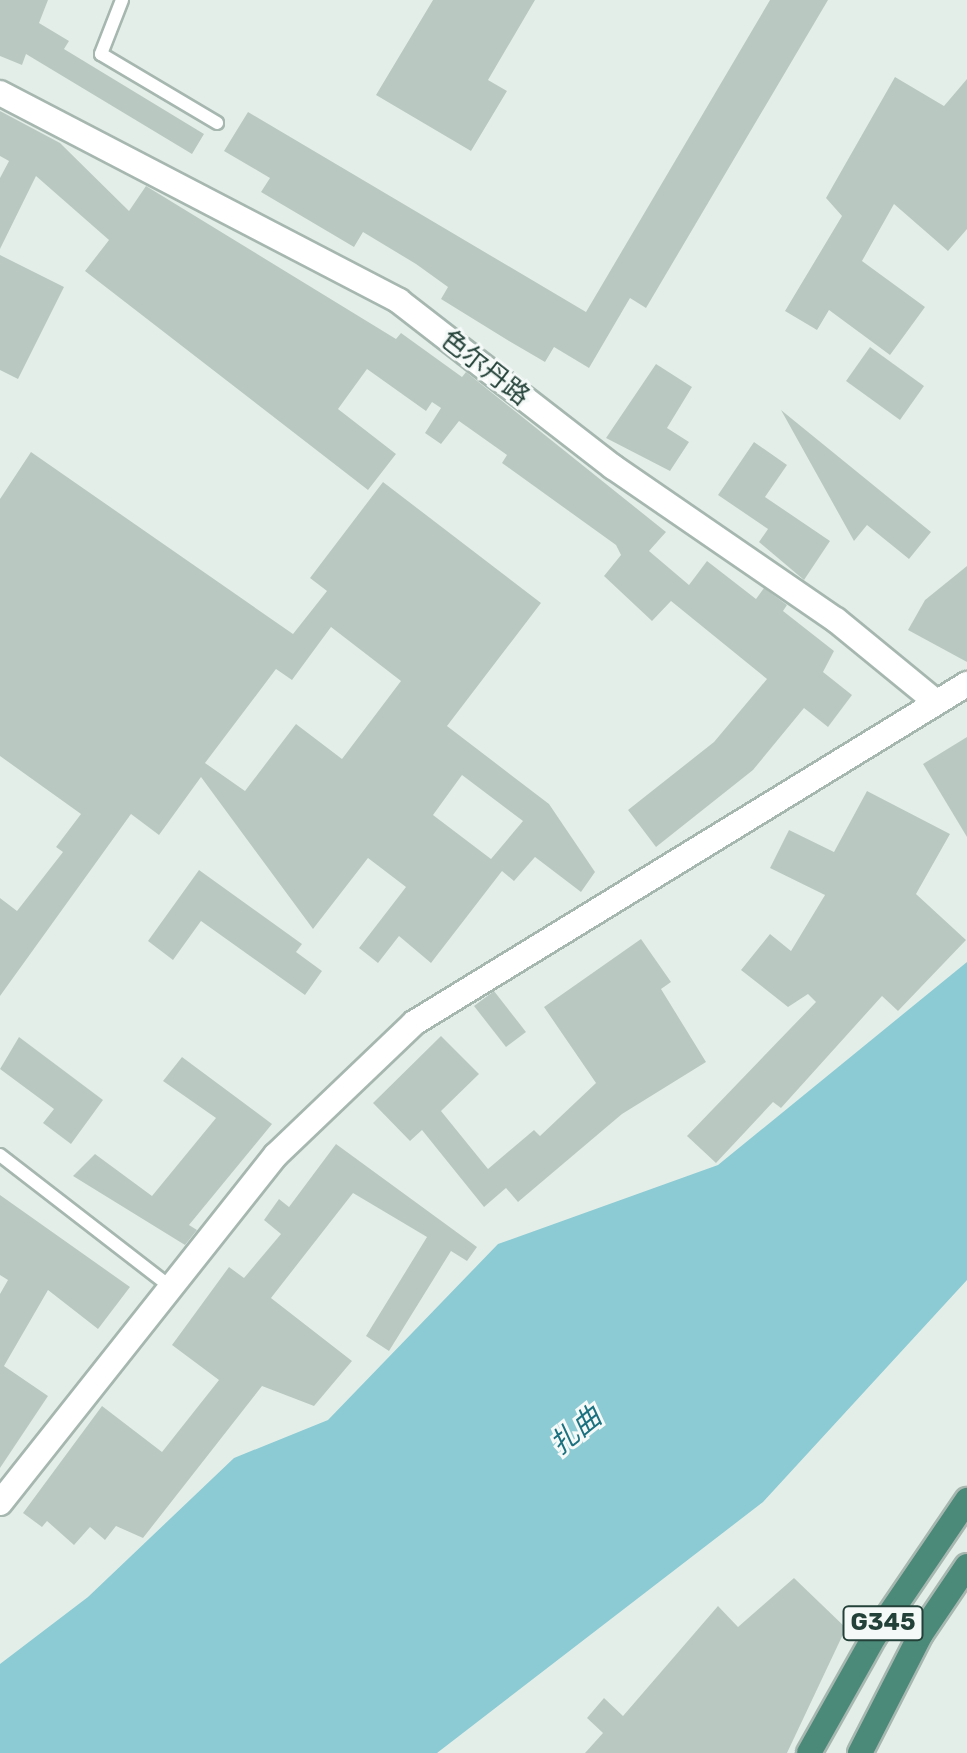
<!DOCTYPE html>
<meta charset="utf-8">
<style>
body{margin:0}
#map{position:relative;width:967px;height:1753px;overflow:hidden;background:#e4eee9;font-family:Rubik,"Noto Sans SC",sans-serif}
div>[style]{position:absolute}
.water>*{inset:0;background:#8ccbd4}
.building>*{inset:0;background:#b9c9c2}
.roads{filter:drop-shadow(2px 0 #a6b7b0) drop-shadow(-2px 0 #a6b7b0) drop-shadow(0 2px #a6b7b0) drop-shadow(0 -2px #a6b7b0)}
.service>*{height:12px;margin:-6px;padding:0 6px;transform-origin:6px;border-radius:6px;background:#fff}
.minor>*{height:24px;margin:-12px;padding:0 12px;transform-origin:12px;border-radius:12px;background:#fff}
.tertiary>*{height:24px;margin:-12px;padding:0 12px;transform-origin:12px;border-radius:12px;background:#fff}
.trunk>*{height:24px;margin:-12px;padding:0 12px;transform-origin:12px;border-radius:12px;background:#4b8978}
span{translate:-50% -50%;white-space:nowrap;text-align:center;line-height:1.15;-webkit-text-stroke:6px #f5faf8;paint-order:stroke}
.shield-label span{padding:2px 6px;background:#f5faf8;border:2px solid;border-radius:6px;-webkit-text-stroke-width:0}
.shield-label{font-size:24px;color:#234138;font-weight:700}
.street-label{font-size:26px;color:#234138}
.water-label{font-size:28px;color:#1b717f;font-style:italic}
</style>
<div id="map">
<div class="water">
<div style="clip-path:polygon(967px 962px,967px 1280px,763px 1502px,437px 1753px,0 1753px,0 1664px,88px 1597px,234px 1458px,328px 1420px,498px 1244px,718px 1165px)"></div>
</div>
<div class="building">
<div style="clip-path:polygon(0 0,48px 0,39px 23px,69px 41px,64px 49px,204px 134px,192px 154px,26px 54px,22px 65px,0 56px)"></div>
<div style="clip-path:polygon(433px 0,535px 0,488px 80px,507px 91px,471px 151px,376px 95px)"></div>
<div style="clip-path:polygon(770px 0,828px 0,646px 308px,630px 298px,589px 368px,554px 347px,545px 362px,509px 341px,441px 299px,448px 287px,416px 264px,363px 232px,354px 247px,261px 192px,270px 178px,224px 151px,248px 112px,586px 312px)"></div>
<div style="clip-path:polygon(895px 77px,944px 106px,967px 79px,967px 229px,948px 251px,894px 204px,862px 261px,925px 307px,890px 355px,829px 310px,817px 330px,785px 311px,842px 216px,826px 198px)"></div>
<div style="clip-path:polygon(0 111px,60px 143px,129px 211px,146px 186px,396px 339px,401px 333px,462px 377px,466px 372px,666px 532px,649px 551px,689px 585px,707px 561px,756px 599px,764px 588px,787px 605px,783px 611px,834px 651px,823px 672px,852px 695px,828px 727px,804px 708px,753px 770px,656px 847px,628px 810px,714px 742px,767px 679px,671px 601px,652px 621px,604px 576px,621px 555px,616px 545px,502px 463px,507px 455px,459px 421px,441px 444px,425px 433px,441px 408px,432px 402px,426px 411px,367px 369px,338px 409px,396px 454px,368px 490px,85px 271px,109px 240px,36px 176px,0 249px,0 178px,9px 161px,0 156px)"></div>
<div style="clip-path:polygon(0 255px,64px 287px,18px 379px,0 370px)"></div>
<div style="clip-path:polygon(870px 347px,924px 386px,900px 420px,846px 381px)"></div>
<div style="clip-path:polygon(656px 364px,692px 387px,667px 428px,689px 442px,670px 471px,606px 438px)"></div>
<div style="clip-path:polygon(781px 410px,931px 532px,909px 559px,867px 525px,854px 541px)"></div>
<div style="clip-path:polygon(754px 442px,787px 465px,765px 497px,830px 541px,804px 580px,759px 542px,768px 529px,718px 495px)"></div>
<div style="clip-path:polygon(evenodd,31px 452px,293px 634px,327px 591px,310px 578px,383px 482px,541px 603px,447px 726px,549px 804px,595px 872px,581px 892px,535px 857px,514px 881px,502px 871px,431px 963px,399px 936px,378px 963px,359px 948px,406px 887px,368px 858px,313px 929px,201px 777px,159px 835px,131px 814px,0 996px,0 898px,17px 911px,63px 852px,56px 847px,81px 814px,0 756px,0 499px,31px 452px,331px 627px,401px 681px,342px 759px,296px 724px,245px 791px,205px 763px,276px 669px,292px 680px,331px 627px,31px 452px,462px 775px,523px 821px,491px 859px,433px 815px,462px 775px)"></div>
<div style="clip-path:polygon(967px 566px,967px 662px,908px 630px,925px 600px)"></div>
<div style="clip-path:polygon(967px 737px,967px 837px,923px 764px)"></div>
<div style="clip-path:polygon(867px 791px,950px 834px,916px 894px,966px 940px,898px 1011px,882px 996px,781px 1108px,773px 1102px,716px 1163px,687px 1136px,816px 1002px,808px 994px,788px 1007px,741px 970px,770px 934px,791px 951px,825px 895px,770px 868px,789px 830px,834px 852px)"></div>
<div style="clip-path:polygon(199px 870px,302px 944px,296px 952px,322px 971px,305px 995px,201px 921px,173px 960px,148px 941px)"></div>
<div style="clip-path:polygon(641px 939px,671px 982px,661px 989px,706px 1062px,622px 1114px,518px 1202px,506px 1188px,484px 1207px,422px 1130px,410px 1141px,373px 1103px,441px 1036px,479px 1074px,441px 1111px,488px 1169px,534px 1130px,540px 1136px,596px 1083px,544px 1007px)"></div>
<div style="clip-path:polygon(494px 991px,526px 1032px,506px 1047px,474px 1006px)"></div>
<div style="clip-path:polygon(19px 1037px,103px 1100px,71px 1144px,43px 1123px,54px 1109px,0 1069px)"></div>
<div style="clip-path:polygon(182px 1057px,272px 1124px,189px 1225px,197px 1230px,185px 1245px,73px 1176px,95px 1154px,152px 1196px,216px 1118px,163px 1081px)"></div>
<div style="clip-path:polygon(336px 1144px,477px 1247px,467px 1261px,451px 1251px,389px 1351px,366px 1336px,427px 1237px,353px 1193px,271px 1298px,352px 1361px,314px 1406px,262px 1386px,143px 1538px,116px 1526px,105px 1540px,90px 1527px,74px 1545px,47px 1521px,42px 1527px,23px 1513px,102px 1406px,162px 1452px,219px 1380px,172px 1345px,229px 1267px,244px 1278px,281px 1234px,264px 1220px,279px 1199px,289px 1207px)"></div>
<div style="clip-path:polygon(0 1195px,130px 1287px,98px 1329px,48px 1290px,4px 1366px,48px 1396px,0 1468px,0 1294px,8px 1280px,0 1275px)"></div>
<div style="clip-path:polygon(794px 1578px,846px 1628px,787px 1753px,585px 1753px,603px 1733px,587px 1718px,604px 1698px,623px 1716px,718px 1606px,738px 1627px)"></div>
</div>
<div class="roads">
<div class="service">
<div style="left:122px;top:0;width:58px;rotate:111.3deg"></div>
<div style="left:101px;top:54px;width:135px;rotate:30.7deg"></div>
<div style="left:0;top:1155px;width:212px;rotate:37.7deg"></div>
</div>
<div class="minor">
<div style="left:0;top:93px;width:450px;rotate:27.5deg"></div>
<div style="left:399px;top:301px;width:271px;rotate:37.8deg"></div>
<div style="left:613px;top:467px;width:270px;rotate:34.5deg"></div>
<div style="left:836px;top:620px;width:128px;rotate:39.3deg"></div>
</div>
<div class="tertiary">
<div style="left:0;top:1503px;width:444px;rotate:-51.6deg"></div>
<div style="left:276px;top:1155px;width:191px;rotate:-43.7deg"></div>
<div style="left:414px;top:1023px;width:649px;rotate:-31.51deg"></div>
</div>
<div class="trunk">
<div style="left:809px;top:1753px;width:133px;rotate:-60.7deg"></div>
<div style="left:874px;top:1637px;width:166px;rotate:-55.8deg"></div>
<div style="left:860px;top:1753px;width:134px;rotate:-62.9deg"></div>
<div style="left:921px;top:1634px;width:82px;rotate:-55.9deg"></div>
</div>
</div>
<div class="shield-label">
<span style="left:883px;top:1623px">G345</span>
</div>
<div class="street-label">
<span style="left:485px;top:368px;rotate:38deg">色尔丹路</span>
</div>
<div class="water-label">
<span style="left:576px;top:1431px;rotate:-39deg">扎曲</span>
</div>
</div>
